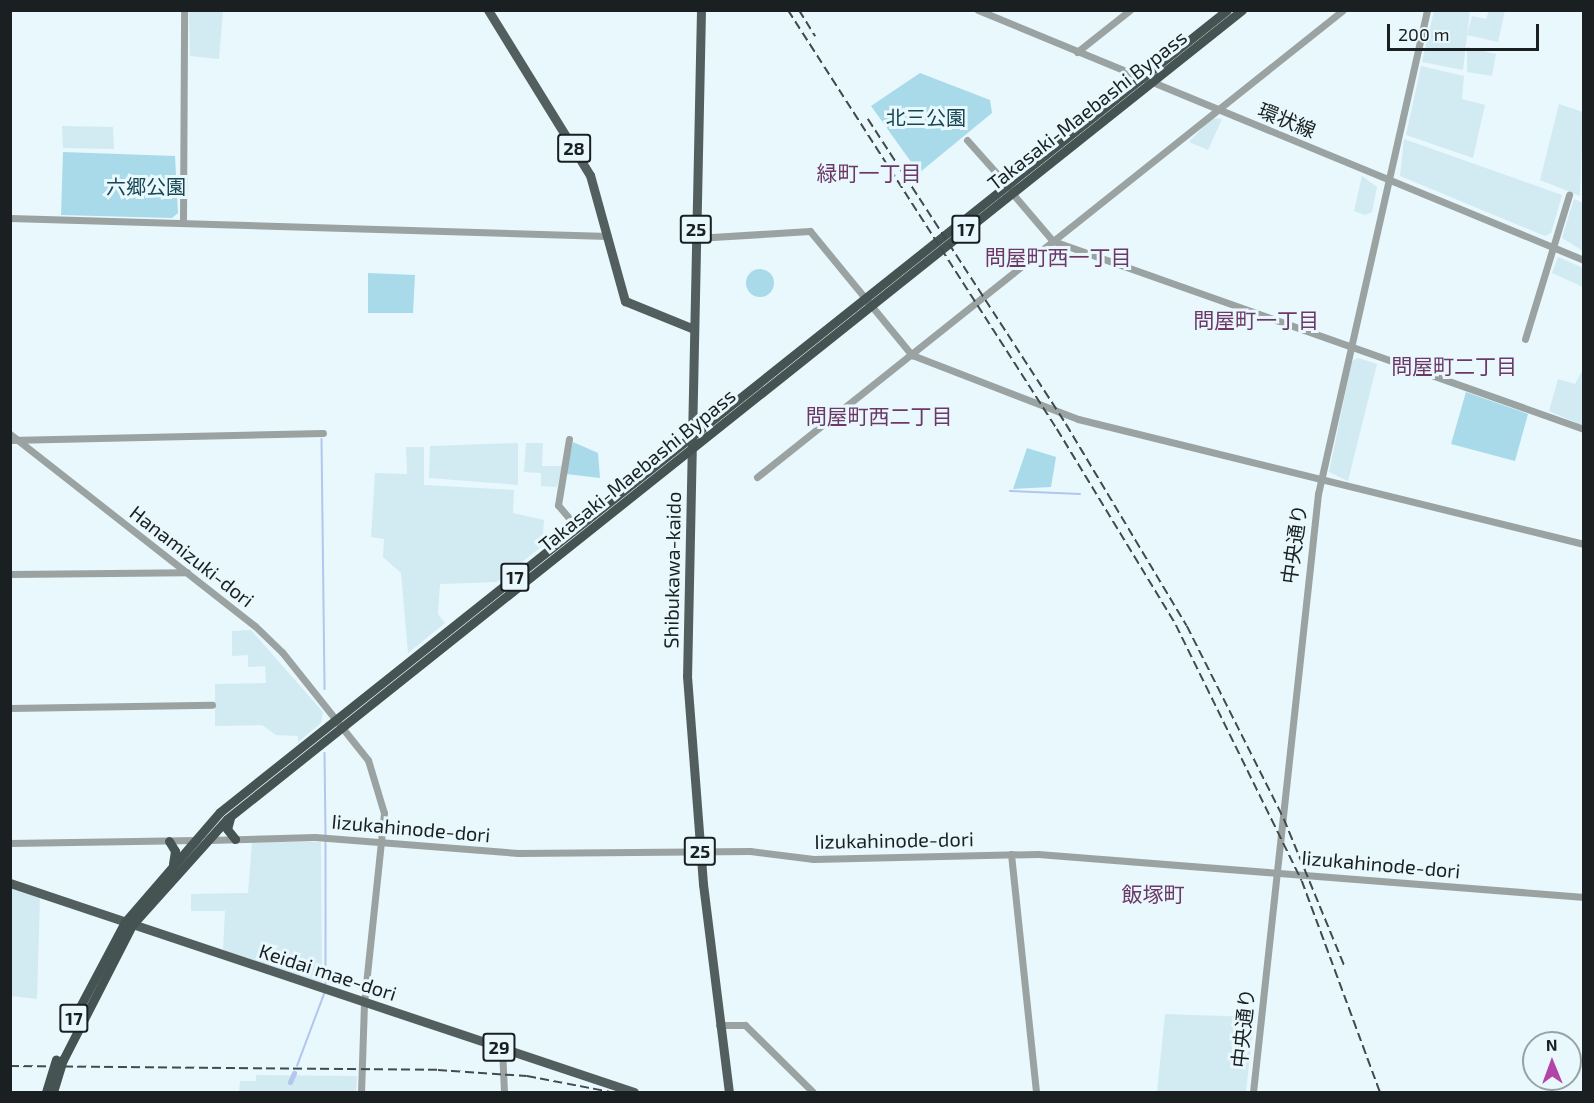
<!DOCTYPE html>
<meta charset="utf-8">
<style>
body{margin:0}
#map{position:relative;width:1594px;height:1103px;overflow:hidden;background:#e8f8fd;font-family:"Exo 2","Noto Sans JP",sans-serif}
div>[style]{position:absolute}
.built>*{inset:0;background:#d2eaf2}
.green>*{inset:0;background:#a9dae9}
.round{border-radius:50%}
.stream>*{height:1.5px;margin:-0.75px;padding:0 0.75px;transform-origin:0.75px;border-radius:0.75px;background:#b2c6ee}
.canal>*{height:5px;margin:-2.5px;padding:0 2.5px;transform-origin:2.5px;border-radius:2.5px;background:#b2c6ee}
.tertiary>*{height:7px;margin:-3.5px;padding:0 3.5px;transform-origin:3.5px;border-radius:3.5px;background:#9ba2a2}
.primary>*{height:9px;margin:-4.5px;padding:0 4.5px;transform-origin:4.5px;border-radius:4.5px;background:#535f5f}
.trunk>*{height:9px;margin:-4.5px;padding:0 4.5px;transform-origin:4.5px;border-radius:4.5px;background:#465353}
.rail>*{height:1.5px;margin-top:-0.75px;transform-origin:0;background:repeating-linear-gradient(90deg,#424a4c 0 9px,transparent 0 13.5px)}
.trunk-bridge>*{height:9px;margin:-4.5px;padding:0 4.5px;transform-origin:4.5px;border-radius:4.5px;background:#465353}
span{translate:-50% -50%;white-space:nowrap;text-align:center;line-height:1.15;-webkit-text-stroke:6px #e8f8fd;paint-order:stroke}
.shield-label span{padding:2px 4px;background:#e8f8fd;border:2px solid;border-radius:4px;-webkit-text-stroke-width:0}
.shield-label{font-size:18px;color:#1a2022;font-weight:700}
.street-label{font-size:20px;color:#1a2022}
.park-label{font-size:20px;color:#174652}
.neighbourhood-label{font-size:21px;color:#6d3867}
.frame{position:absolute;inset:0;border:12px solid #1a2022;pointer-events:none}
.north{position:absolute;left:1522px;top:1031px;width:60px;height:60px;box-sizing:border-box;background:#e8f8fd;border:2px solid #96a2a5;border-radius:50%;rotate:359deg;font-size:16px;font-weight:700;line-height:24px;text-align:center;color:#1a2022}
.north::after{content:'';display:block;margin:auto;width:21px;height:27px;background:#b146a6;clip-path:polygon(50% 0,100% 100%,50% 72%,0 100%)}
.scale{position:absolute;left:1387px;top:24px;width:152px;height:27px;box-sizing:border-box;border:3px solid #1a2022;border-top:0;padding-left:8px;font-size:18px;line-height:21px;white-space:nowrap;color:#1a2022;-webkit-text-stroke:4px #e8f8fd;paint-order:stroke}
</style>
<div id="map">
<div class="built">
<div style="clip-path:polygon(189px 11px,223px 11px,219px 59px,190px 56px)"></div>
<div style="clip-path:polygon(1434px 11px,1470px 11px,1463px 70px,1422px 62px)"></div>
<div style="clip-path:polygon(1489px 11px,1505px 11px,1498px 42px,1467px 35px,1472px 16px,1486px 19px)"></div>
<div style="clip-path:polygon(1467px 47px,1496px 54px,1492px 76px,1467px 72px)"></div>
<div style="clip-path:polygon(1421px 66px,1464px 76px,1462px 99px,1485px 105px,1473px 158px,1406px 135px)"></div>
<div style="clip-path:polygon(1559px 104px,1583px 112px,1580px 196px,1540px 180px)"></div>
<div style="clip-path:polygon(1212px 118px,1222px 119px,1208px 150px,1189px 142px)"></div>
<div style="clip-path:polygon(62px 126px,113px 127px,114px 149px,63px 148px)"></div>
<div style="clip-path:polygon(1404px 139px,1562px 195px,1551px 233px,1545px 236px,1400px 176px)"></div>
<div style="clip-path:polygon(1362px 176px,1377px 187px,1372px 212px,1365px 215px,1354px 211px)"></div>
<div style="clip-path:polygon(1574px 199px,1583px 203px,1583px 251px,1562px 238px)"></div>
<div style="clip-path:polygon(1558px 257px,1583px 268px,1583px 287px,1552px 273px)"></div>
<div style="clip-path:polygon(1358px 358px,1377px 364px,1348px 481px,1329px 472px,1352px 361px)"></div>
<div style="clip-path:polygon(1583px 369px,1583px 426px,1549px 411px,1558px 379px,1575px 384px)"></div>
<div style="clip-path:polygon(518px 443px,518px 485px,429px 478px,430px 446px)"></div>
<div style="clip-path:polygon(526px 443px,543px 443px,542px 466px,562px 466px,557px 487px,541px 486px,541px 473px,524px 472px)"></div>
<div style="clip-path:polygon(406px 447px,424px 447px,424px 485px,514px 490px,513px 513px,544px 520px,542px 546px,497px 582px,440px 584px,438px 614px,445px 623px,408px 653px,401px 573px,383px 557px,384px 539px,371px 537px,375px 473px,407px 474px)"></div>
<div style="clip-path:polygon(251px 630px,323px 712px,321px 723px,298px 742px,298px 736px,276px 735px,262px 725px,215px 726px,215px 684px,266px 683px,265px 666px,248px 667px,248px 655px,232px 656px,232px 631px)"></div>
<div style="clip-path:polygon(252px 842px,321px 842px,322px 984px,223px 951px,225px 911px,191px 911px,191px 894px,248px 893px)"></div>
<div style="clip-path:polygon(11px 887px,40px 897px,37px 999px,11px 996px)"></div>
<div style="clip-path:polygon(1165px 1014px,1254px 1017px,1246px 1092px,1157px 1092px)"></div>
<div style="clip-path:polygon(256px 1075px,357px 1076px,356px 1092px,239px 1092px,240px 1081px,256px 1081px)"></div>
</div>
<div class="green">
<div style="clip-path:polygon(920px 73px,990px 100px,992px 113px,919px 173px,871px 106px)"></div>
<div style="clip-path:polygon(63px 152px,175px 156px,178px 213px,172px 218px,61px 215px)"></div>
<div class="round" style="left:746px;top:269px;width:28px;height:28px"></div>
<div style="clip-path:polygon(368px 273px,415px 275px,413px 313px,368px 313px)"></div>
<div style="clip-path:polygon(1466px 392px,1528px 414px,1515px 461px,1451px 444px)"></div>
<div style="clip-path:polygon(573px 442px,598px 453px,600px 478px,566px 474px)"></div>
<div style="clip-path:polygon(1027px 448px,1056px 457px,1051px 487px,1013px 489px)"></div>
</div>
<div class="stream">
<div style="left:322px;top:439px;width:250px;rotate:89.3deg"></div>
<div style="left:1010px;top:491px;width:70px;rotate:2.5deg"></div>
<div style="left:325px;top:753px;width:83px;rotate:89.3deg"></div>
<div style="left:326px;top:841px;width:142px;rotate:90deg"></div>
<div style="left:297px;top:1066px;width:77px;rotate:-69.4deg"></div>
</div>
<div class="canal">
<div style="left:290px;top:1082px;width:10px;rotate:-66deg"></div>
</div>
<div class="tertiary">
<div style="left:978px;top:10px;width:656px;rotate:22.42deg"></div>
<div style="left:1077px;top:52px;width:68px;rotate:-38.4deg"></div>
<div style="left:967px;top:140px;width:62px;rotate:48.3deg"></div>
<div style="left:1012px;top:193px;width:63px;rotate:49.5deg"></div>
<div style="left:1053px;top:241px;width:563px;rotate:19.5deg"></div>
<div style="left:10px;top:218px;width:598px;rotate:1.72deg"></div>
<div style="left:183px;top:223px;width:213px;rotate:-89.7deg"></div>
<div style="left:696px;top:238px;width:114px;rotate:-3.5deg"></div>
<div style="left:810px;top:231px;width:161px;rotate:50.6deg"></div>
<div style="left:912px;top:355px;width:178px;rotate:21.1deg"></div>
<div style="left:1078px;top:419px;width:521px;rotate:13.88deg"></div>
<div style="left:1525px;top:339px;width:151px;rotate:-73deg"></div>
<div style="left:10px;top:434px;width:311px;rotate:38.1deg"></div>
<div style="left:255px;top:626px;width:37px;rotate:44deg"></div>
<div style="left:282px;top:652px;width:138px;rotate:51.5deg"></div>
<div style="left:368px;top:760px;width:55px;rotate:73.2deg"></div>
<div style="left:384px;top:813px;width:191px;rotate:96deg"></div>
<div style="left:364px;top:1003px;width:89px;rotate:91.9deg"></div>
<div style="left:569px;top:439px;width:67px;rotate:99.5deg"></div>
<div style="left:558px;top:505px;width:30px;rotate:50deg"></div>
<div style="left:10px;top:440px;width:313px;rotate:-1.3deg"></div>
<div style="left:757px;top:477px;width:749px;rotate:-38.55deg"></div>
<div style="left:10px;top:574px;width:177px;rotate:-0.6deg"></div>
<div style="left:10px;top:708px;width:202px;rotate:-0.9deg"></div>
<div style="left:208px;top:840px;width:107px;rotate:-1.6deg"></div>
<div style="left:315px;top:837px;width:204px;rotate:4.5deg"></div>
<div style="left:518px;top:853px;width:232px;rotate:-0.5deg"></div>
<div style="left:750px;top:851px;width:64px;rotate:7.2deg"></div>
<div style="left:813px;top:859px;width:225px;rotate:-1.3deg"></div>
<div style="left:1038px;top:854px;width:548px;rotate:4.5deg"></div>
<div style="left:10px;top:843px;width:187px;rotate:-0.9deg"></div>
<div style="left:1011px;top:854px;width:239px;rotate:84deg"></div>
<div style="left:719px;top:1025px;width:26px"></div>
<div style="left:745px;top:1025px;width:95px;rotate:44.6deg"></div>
<div style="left:502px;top:1048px;width:44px;rotate:87.4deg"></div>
<div style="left:1253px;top:1092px;width:602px;rotate:-83.8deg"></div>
<div style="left:1318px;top:494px;width:496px;rotate:-77.3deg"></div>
</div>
<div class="primary">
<div style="left:488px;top:10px;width:194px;rotate:58.3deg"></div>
<div style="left:590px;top:175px;width:131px;rotate:74.5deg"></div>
<div style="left:625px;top:301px;width:74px;rotate:22.1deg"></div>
<div style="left:701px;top:10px;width:666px;rotate:91.2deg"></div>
<div style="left:687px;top:676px;width:209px;rotate:85.6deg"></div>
<div style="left:703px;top:884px;width:210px;rotate:82.9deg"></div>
<div style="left:10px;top:883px;width:658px;rotate:18.52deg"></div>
</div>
<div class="trunk">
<div style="left:230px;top:818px;width:11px;rotate:105deg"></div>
<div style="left:227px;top:829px;width:13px;rotate:51deg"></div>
<div style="left:169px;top:841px;width:12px;rotate:59deg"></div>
<div style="left:175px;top:851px;width:13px;rotate:99deg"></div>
<div style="left:75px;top:1016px;width:106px;rotate:-62deg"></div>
<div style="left:125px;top:922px;width:145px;rotate:-49.2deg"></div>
<div style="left:220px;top:812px;width:1287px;rotate:-38.53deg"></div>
<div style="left:63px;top:1060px;width:152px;rotate:-62.9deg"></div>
<div style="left:132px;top:925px;width:142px;rotate:-48.1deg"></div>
<div style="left:227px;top:819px;width:1298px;rotate:-38.56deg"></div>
</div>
<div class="rail">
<div style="left:788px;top:10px;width:498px;rotate:57.3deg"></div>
<div style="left:1057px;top:429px;width:229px;rotate:58.7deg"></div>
<div style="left:1176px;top:625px;width:285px;rotate:63.8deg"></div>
<div style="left:1302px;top:881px;width:225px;rotate:69.7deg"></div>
<div style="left:799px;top:10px;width:31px;rotate:58deg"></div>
<div style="left:868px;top:119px;width:364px;rotate:57deg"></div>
<div style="left:1066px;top:424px;width:235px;rotate:59.1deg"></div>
<div style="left:1187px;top:626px;width:216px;rotate:63.3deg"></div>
<div style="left:1284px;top:819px;width:160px;rotate:67.6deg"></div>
<div style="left:10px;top:1066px;width:428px;rotate:0.5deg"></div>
<div style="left:438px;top:1070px;width:89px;rotate:3.9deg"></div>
<div style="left:527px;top:1076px;width:86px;rotate:10.8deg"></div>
</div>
<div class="trunk-bridge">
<div style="left:46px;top:1092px;width:34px;rotate:-73deg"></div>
<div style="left:53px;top:1092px;width:34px;rotate:-73deg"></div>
</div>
<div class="shield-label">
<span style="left:574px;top:148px">28</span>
<span style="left:696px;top:229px">25</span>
<span style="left:966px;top:229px">17</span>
<span style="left:515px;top:577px">17</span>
<span style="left:700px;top:851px">25</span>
<span style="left:74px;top:1018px">17</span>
<span style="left:499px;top:1047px">29</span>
</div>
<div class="street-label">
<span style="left:1087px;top:110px;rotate:-38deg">Takasaki-Maebashi Bypass</span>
<span style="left:1287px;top:120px;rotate:22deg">環状線</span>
<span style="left:637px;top:470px;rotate:-39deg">Takasaki-Maebashi Bypass</span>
<span style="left:1294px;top:544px;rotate:-82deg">中央通り</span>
<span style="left:192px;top:556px;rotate:38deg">Hanamizuki-dori</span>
<span style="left:672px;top:570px;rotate:-89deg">Shibukawa-kaido</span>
<span style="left:411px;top:828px;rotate:5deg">Iizukahinode-dori</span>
<span style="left:894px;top:840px;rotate:-1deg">Iizukahinode-dori</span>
<span style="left:1381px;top:864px;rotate:5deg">Iizukahinode-dori</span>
<span style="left:328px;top:972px;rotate:18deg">Keidai mae-dori</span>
<span style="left:1243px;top:1028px;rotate:-84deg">中央通り</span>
</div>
<div class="park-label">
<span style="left:926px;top:117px">北三公園</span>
<span style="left:146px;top:186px">六郷公園</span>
</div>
<div class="neighbourhood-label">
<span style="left:869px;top:173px">緑町一丁目</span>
<span style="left:1058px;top:257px">問屋町西一丁目</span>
<span style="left:1256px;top:320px">問屋町一丁目</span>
<span style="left:1454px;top:366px">問屋町二丁目</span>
<span style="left:879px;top:416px">問屋町西二丁目</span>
<span style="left:1153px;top:894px">飯塚町</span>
</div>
<div class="frame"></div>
<div class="north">N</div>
<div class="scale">200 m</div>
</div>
